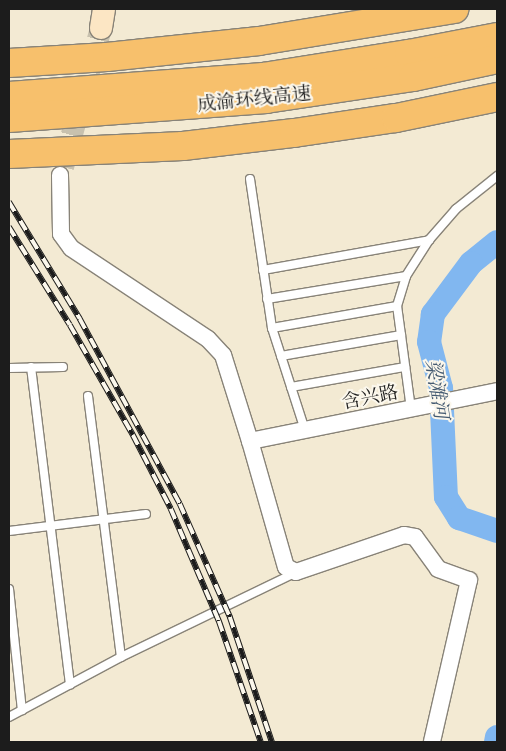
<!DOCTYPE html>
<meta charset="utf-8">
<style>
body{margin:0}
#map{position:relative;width:506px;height:751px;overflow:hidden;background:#f3ead3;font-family:"EB Garamond","Noto Serif SC",serif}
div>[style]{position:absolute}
.river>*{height:24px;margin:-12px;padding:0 12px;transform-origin:12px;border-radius:12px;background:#81b7f0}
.secondary-tunnel>*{height:22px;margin-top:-11px;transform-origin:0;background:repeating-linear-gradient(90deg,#c8c1ae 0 22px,transparent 0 33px)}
.roads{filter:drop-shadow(1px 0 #888378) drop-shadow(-1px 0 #888378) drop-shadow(0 1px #888378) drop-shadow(0 -1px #888378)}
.lane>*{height:8px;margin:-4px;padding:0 4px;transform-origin:4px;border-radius:4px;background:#fff}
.street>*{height:16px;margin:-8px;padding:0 8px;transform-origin:8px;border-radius:8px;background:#fff}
.secondary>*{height:22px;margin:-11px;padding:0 11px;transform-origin:11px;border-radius:11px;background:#fce6c4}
.highway>*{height:28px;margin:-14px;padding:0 14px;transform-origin:14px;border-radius:14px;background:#f7c06c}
.rail>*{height:5.5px;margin-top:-2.75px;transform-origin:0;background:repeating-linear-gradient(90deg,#fbf7ec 0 11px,#1c1c1c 0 22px);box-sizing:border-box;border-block:1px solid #1c1c1c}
span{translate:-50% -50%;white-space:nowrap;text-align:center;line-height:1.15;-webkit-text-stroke:4px #fbf7ec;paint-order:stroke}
.street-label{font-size:19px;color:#1c1c1c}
.water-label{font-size:20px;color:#445a71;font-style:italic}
.frame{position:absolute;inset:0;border:10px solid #1c1c1c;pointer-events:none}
</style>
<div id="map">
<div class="river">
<div style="left:497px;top:242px;width:33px;rotate:141deg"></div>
<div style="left:471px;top:263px;width:64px;rotate:126.7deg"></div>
<div style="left:433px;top:314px;width:28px;rotate:98deg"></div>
<div style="left:429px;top:342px;width:48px;rotate:75.4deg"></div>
<div style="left:441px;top:388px;width:109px;rotate:87.4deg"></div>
<div style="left:446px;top:497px;width:25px;rotate:58deg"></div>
<div style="left:459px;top:518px;width:40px;rotate:18.9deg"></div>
<div style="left:496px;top:742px;width:5px;rotate:-79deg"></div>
</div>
<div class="secondary-tunnel">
<div style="left:63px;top:167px;width:144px;rotate:-74.7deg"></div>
</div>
<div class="roads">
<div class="lane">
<div style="left:250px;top:179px;width:151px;rotate:81.6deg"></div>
<div style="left:272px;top:328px;width:107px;rotate:72.1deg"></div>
<div style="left:263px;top:270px;width:169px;rotate:-10.2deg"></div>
<div style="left:267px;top:299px;width:141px;rotate:-9.4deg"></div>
<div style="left:272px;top:328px;width:127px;rotate:-10deg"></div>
<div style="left:281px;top:356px;width:122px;rotate:-9.9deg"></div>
<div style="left:31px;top:367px;width:320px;rotate:83deg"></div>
<div style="left:9px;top:368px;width:54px;rotate:-1.1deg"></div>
<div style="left:291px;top:387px;width:116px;rotate:-10deg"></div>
<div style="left:88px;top:396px;width:263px;rotate:82.8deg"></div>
<div style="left:411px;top:409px;width:104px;rotate:-97.7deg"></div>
<div style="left:397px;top:306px;width:31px;rotate:-73deg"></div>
<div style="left:406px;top:276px;width:43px;rotate:-57.4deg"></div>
<div style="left:429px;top:240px;width:41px;rotate:-48.9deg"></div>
<div style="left:456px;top:209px;width:53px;rotate:-38.8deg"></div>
<div style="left:9px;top:531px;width:138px;rotate:-7.1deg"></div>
<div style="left:9px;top:589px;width:122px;rotate:83.9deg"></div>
<div style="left:9px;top:717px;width:127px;rotate:-28.2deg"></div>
<div style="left:121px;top:657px;width:193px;rotate:-25.8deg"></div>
</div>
<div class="street">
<div style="left:60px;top:175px;width:59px;rotate:89deg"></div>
<div style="left:61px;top:234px;width:17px;rotate:54deg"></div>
<div style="left:71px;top:248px;width:164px;rotate:33.6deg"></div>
<div style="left:208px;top:339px;width:22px;rotate:47deg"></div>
<div style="left:223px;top:355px;width:90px;rotate:72.6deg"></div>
<div style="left:250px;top:441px;width:131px;rotate:74.1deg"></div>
<div style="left:286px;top:567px;width:11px;rotate:27deg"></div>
<div style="left:296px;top:572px;width:114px;rotate:-18.9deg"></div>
<div style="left:404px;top:535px;width:11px;rotate:10deg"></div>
<div style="left:415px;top:537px;width:39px;rotate:54deg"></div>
<div style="left:438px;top:569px;width:33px;rotate:20deg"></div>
<div style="left:469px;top:580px;width:166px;rotate:102.9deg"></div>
<div style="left:250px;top:441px;width:252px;rotate:-11.4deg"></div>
</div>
<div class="secondary">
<div style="left:101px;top:28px;width:19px;rotate:-81deg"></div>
</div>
<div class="highway">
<div style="left:9px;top:63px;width:98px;rotate:-3.5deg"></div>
<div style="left:107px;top:57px;width:153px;rotate:-6deg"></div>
<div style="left:259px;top:41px;width:198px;rotate:-9.3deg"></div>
<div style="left:9px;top:96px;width:255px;rotate:-4.3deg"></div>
<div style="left:263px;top:77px;width:148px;rotate:-9deg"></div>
<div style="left:409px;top:54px;width:90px;rotate:-10.9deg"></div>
<div style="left:9px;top:118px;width:258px;rotate:-4.2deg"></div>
<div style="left:266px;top:99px;width:149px;rotate:-8.5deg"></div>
<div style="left:413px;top:77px;width:86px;rotate:-12.1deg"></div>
<div style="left:9px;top:154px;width:174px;rotate:-2.6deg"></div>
<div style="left:183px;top:146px;width:112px;rotate:-6.7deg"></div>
<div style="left:294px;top:133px;width:103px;rotate:-8.4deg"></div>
<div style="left:396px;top:118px;width:103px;rotate:-11.7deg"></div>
</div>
</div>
<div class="rail">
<div style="left:9px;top:202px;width:137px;rotate:58.7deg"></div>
<div style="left:80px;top:319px;width:210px;rotate:61.6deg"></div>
<div style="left:180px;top:504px;width:124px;rotate:66.1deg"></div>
<div style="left:230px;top:617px;width:132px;rotate:71.4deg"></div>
<div style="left:9px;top:227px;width:115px;rotate:58.1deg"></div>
<div style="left:70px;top:325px;width:127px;rotate:60.2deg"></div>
<div style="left:133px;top:435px;width:83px;rotate:62.8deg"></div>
<div style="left:171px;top:509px;width:122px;rotate:66.8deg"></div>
<div style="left:219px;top:621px;width:128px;rotate:70.9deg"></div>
</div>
<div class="street-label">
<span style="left:254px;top:99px;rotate:-6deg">成渝环线高速</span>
<span style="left:370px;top:397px;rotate:-11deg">含兴路</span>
</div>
<div class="water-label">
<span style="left:437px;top:389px;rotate:81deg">梁滩河</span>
</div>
<div class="frame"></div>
</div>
